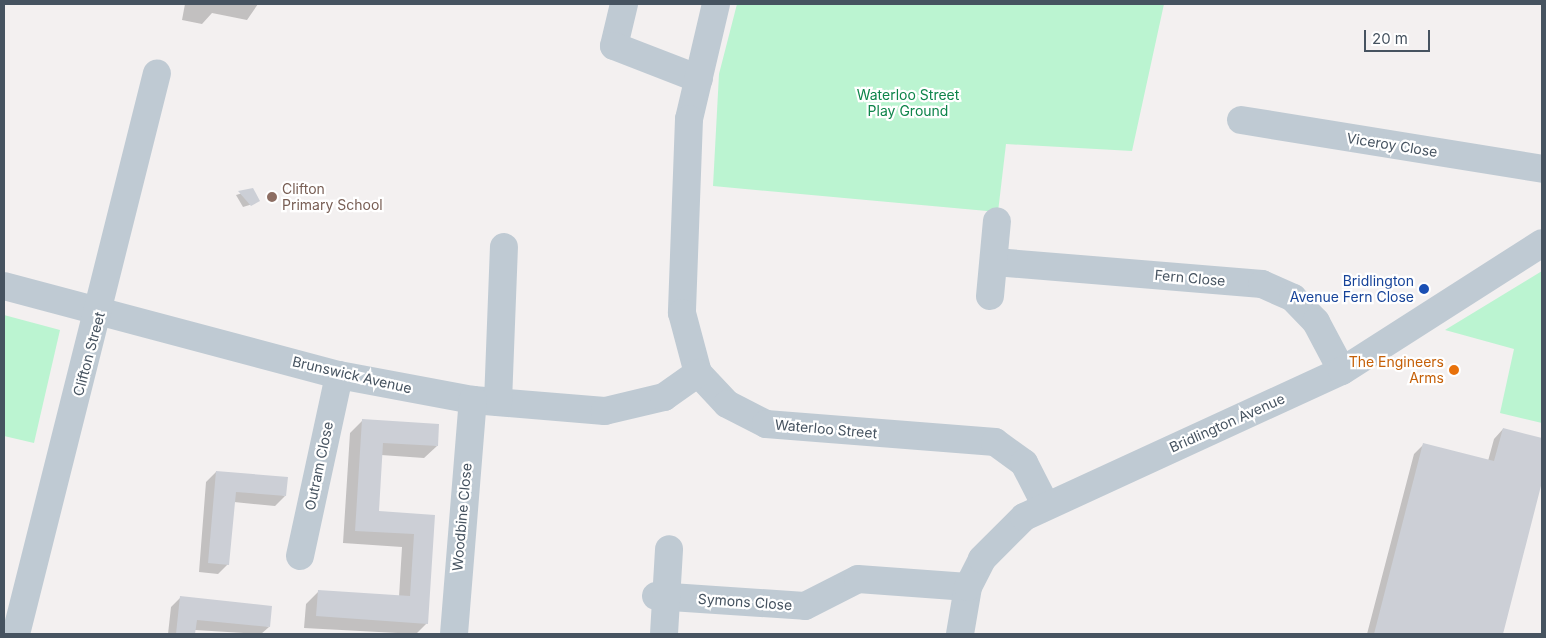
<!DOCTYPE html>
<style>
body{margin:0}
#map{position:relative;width:1546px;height:638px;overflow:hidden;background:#f3f0f0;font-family:Inter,sans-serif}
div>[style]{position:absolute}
.green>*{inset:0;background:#bbf4d1}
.shadow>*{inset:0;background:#0003}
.building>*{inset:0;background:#cccfd6}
.minor>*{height:28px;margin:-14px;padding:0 14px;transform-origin:14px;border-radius:14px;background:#bfcad3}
.dots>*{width:14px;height:14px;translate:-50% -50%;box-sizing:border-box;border:2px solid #fff;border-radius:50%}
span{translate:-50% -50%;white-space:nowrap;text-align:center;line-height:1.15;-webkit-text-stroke:4.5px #fff;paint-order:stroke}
.park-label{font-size:14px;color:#0e844a}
.street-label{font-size:14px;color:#465360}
.education-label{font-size:14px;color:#785e54}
.left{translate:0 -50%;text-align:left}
.transit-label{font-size:14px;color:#164399}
.right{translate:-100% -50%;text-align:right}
.food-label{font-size:14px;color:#c56008}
.frame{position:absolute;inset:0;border:5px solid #465360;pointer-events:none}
.scale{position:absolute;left:1364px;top:30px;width:66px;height:22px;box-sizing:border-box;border:2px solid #465360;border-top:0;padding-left:6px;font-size:15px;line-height:18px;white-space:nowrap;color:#465360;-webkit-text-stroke:4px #fff;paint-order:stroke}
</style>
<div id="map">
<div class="green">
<div style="clip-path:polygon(737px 4px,1164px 4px,1132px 151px,1006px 144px,998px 212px,713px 186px,719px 74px)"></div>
<div style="clip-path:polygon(1542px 271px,1542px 423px,1500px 413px,1514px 349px,1445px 330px)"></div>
<div style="clip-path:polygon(4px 315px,60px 330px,34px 443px,4px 436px)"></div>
</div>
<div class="shadow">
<div style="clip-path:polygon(185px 4px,258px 4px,247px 20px,212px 13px,202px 24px,182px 20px)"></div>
<div style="clip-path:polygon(253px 190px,256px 203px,243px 207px,236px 195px)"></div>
<div style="clip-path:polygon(362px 421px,437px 446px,424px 458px,381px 455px,378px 512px,434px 516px,427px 623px,416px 634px,304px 628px,306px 604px,319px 591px,399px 597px,402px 547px,343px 543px,350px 433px)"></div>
<div style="clip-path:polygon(1503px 429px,1542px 439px,1542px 477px,1502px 634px,1367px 634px,1414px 454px,1424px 444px,1488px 461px,1494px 439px)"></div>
<div style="clip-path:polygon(216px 472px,285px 496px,275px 506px,234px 502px,228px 564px,218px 574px,199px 572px,206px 482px)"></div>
<div style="clip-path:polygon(181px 597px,269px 627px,261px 634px,195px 630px,194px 634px,168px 634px,171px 607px)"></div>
</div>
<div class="building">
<div style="clip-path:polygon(253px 188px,260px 201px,251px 206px,238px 191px)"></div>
<div style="clip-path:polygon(362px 419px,439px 424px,438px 446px,383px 443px,379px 511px,435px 515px,428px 624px,316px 616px,318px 590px,410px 596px,414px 534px,355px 531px)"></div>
<div style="clip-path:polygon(1503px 428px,1542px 438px,1542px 482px,1503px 634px,1374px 634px,1423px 443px,1494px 461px)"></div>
<div style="clip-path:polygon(216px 471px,288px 477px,286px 496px,236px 492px,229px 565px,208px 563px)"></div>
<div style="clip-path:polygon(180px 596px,272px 606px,270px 627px,197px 620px,195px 634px,176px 634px)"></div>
</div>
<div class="minor">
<div style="left:624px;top:4px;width:43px;rotate:103.4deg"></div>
<div style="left:614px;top:46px;width:91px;rotate:21.2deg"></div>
<div style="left:716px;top:4px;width:118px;rotate:103.2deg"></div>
<div style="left:689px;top:119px;width:194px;rotate:92.1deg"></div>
<div style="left:682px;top:313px;width:62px;rotate:75.1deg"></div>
<div style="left:698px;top:373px;width:42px;rotate:46.9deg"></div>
<div style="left:727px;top:404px;width:44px;rotate:27.1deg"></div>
<div style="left:766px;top:424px;width:230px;rotate:4.5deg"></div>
<div style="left:995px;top:442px;width:36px;rotate:36deg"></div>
<div style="left:1024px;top:463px;width:46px;rotate:62.9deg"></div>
<div style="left:1241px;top:120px;width:305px;rotate:9.2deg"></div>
<div style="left:995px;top:262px;width:268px;rotate:4.7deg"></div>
<div style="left:1262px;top:284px;width:34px;rotate:24deg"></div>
<div style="left:1293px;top:298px;width:33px;rotate:46deg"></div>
<div style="left:1316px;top:322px;width:55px;rotate:62deg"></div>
<div style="left:4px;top:286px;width:347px;rotate:14.9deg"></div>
<div style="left:339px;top:375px;width:136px;rotate:10.6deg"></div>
<div style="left:473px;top:400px;width:132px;rotate:4.8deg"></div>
<div style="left:605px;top:411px;width:61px;rotate:-13.3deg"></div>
<div style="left:664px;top:397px;width:42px;rotate:-35.2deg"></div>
<div style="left:990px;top:296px;width:75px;rotate:-84.7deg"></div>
<div style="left:498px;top:402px;width:155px;rotate:-87.8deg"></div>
<div style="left:300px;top:556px;width:185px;rotate:-77.8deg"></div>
<div style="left:656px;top:596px;width:149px;rotate:3.8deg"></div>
<div style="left:805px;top:606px;width:59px;rotate:-27deg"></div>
<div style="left:858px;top:579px;width:110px;rotate:4.2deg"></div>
<div style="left:16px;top:634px;width:578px;rotate:-75.89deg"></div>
<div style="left:454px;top:634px;width:235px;rotate:-85.4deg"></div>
<div style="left:664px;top:634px;width:85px;rotate:-86.6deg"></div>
<div style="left:960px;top:634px;width:48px;rotate:-80.3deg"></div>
<div style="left:968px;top:587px;width:31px;rotate:-63deg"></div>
<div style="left:982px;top:559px;width:59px;rotate:-45deg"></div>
<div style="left:1024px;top:517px;width:350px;rotate:-24.7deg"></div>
<div style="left:1342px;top:371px;width:237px;rotate:-32.6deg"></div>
</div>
<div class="dots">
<div style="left:272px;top:197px;background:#8d6e63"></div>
<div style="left:1424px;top:289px;background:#1a4fb4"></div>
<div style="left:1454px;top:370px;background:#e8710a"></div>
</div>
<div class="park-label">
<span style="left:908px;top:103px">Waterloo Street<br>Play Ground</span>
</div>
<div class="street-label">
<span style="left:1392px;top:145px;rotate:9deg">Viceroy Close</span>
<span style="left:1190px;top:278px;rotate:5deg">Fern Close</span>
<span style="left:89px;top:354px;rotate:-75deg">Clifton Street</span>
<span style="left:352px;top:375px;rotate:13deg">Brunswick Avenue</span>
<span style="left:1227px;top:423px;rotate:-24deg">Bridlington Avenue</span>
<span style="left:826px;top:429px;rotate:5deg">Waterloo Street</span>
<span style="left:319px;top:466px;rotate:-78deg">Outram Close</span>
<span style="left:462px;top:517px;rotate:-85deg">Woodbine Close</span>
<span style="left:745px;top:602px;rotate:4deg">Symons Close</span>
</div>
<div class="education-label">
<span class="left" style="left:282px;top:197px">Clifton<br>Primary School</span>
</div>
<div class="transit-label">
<span class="right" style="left:1414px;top:289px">Bridlington<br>Avenue Fern Close</span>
</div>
<div class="food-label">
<span class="right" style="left:1444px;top:370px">The Engineers<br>Arms</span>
</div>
<div class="frame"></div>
<div class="scale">20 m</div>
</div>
